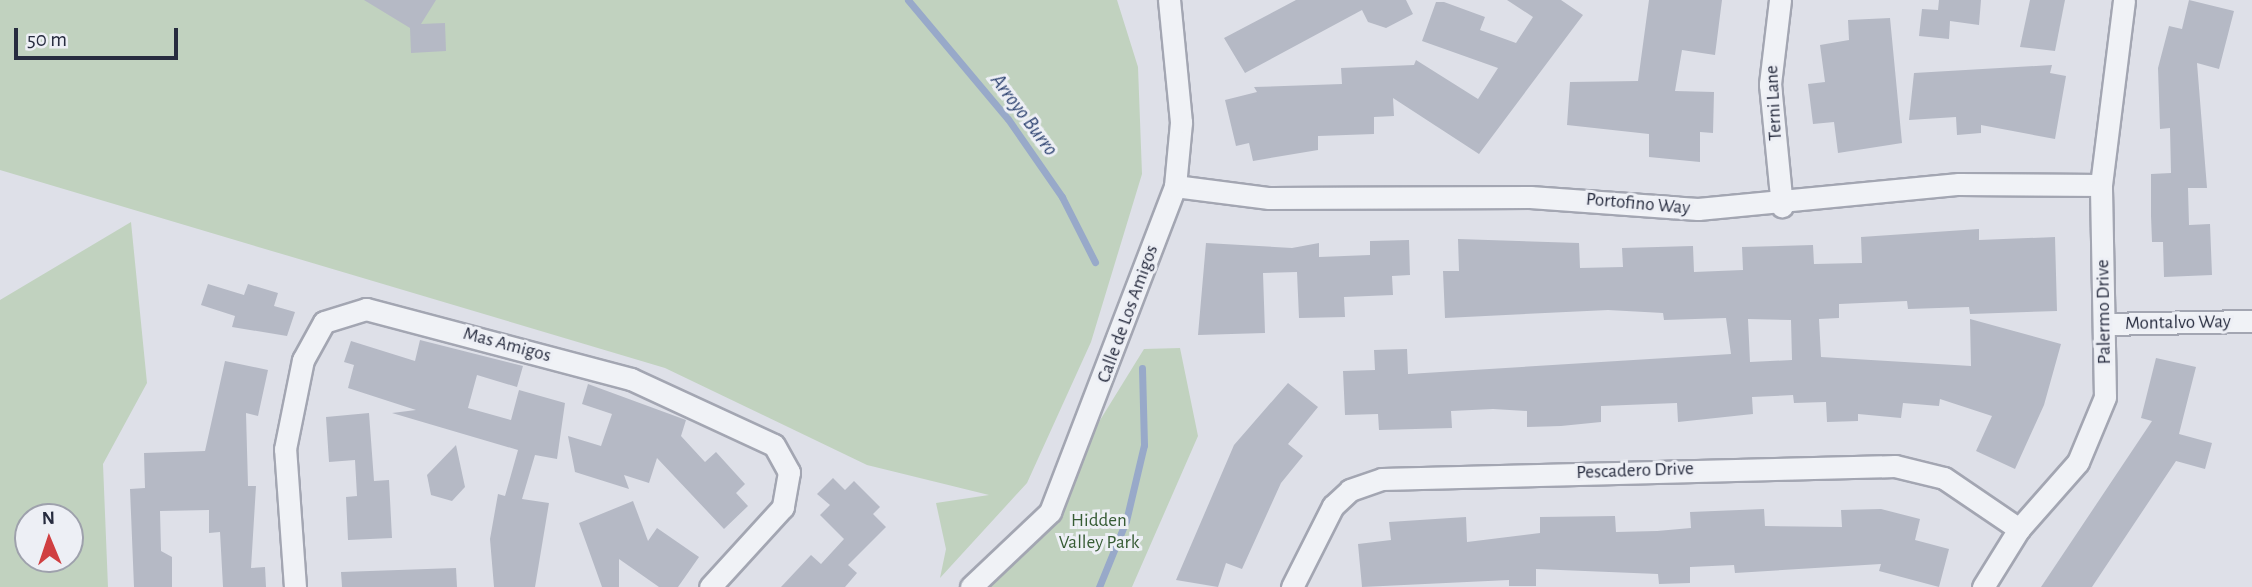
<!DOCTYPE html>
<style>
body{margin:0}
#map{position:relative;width:2252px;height:587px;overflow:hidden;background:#dee0e8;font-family:"Alegreya Sans",sans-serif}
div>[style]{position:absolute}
.green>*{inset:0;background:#c1d2bf}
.stream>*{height:7px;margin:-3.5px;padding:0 3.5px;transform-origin:3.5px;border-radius:3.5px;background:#98a9c9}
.building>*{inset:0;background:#b5b9c5}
.roads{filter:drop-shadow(2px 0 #a3a6b2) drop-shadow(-2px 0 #a3a6b2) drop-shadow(0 2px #a3a6b2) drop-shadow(0 -2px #a3a6b2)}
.minor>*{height:21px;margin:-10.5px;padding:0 10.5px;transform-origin:10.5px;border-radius:10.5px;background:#f0f2f6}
span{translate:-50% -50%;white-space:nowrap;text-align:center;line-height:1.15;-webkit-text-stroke:6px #edeff5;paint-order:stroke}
.street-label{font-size:19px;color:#272c3f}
.park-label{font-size:19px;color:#365b34}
.water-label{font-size:21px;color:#304573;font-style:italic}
.north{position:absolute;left:14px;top:503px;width:70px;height:70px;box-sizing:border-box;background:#edeff5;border:2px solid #9ea1ac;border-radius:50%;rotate:358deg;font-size:19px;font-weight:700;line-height:28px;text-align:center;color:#272c3f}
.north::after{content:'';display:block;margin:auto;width:24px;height:32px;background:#d03f41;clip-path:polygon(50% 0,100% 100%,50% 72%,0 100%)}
.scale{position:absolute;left:14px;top:28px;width:164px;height:32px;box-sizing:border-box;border:4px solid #272c3f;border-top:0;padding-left:9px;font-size:21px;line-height:24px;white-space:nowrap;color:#272c3f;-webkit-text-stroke:5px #edeff5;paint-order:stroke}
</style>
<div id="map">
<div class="green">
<div style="clip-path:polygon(0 0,1117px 0,1138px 67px,1142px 174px,1091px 342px,1027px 483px,940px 578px,946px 549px,936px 503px,989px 495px,867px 465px,665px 368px,0 170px)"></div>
<div style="clip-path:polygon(evenodd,131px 222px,147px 383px,103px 464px,108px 587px,0 587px,0 300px,131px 222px,28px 517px,70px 517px,70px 559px,28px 559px,28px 517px)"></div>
<div style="clip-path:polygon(1180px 348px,1198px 436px,1132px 587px,971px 587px,1026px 540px,1144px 349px)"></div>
</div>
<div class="stream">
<div style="left:908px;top:0;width:155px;rotate:50deg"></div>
<div style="left:1008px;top:119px;width:95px;rotate:55.3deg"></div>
<div style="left:1062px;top:197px;width:73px;rotate:63.1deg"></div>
<div style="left:1099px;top:587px;width:71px;rotate:-67.8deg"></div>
<div style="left:1126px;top:521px;width:78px;rotate:-76.7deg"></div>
<div style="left:1144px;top:445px;width:77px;rotate:-91.5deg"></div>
</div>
<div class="building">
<div style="clip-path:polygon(364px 0,436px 0,421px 24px,445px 23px,446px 51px,411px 53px,410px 28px)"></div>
<div style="clip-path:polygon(1296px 0,1406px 0,1413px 14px,1386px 28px,1368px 22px,1362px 10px,1245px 73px,1224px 38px)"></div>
<div style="clip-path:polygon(1507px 0,1561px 0,1583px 15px,1479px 154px,1393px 98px,1394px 116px,1374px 117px,1374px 134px,1318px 136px,1318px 150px,1253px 161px,1249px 143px,1236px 146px,1225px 100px,1257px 92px,1254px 87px,1342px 84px,1341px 68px,1414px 65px,1416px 60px,1478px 99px,1498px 68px,1422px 41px,1436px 2px,1444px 2px,1485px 17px,1480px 30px,1516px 43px,1533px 17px)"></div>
<div style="clip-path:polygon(1649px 0,1722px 0,1715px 55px,1682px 50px,1675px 91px,1714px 92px,1713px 133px,1700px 132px,1700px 162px,1649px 157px,1649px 134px,1567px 125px,1570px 82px,1638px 81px)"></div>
<div style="clip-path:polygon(1939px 0,1981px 0,1979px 25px,1950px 21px,1949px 39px,1919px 36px,1922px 9px,1938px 10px)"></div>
<div style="clip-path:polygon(2030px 0,2065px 0,2055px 51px,2020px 47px)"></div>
<div style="clip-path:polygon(2189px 0,2234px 11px,2219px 69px,2197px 63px,2207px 188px,2188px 188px,2189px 225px,2210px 224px,2212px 275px,2164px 277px,2163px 242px,2152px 242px,2151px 216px,2151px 174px,2171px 173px,2170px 128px,2160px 129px,2158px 68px,2169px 26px,2182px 29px)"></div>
<div style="clip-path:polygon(1890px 18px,1902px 143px,1838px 153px,1834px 122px,1813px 124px,1808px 84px,1825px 82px,1820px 45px,1849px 40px,1848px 20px)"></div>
<div style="clip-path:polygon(2052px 65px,2050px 73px,2066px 76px,2055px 139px,1981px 125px,1981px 133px,1957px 135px,1956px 117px,1909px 120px,1914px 73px)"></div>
<div style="clip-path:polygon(evenodd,1979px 229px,1979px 240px,2055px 237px,2057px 311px,1970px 314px,1969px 307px,1908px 309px,1907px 301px,1839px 304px,1839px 318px,1819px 319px,1821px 357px,1971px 366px,1970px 319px,2061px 344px,2044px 405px,2015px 469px,1976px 451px,1992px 416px,1940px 399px,1939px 406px,1903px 403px,1901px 418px,1858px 414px,1858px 421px,1827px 422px,1826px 402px,1794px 403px,1793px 395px,1752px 397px,1753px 414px,1678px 422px,1677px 403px,1601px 406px,1601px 422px,1561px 426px,1527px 427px,1527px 411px,1493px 409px,1451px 411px,1452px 428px,1379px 430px,1378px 414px,1345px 415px,1343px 371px,1375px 370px,1374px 350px,1407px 349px,1408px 374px,1731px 354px,1726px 318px,1664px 320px,1663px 313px,1608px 310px,1445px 318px,1443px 271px,1459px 271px,1458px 239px,1579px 243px,1580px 268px,1623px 267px,1622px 248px,1693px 246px,1694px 272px,1743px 270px,1742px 247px,1813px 245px,1814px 264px,1862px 263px,1861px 237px,1979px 229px,1748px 319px,1791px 320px,1792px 360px,1750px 362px,1748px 319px)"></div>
<div style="clip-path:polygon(1409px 240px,1410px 275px,1392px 276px,1393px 295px,1344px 297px,1345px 317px,1299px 318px,1297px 272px,1263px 273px,1265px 333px,1198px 335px,1206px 243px,1292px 248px,1319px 243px,1319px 257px,1370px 255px,1370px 241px)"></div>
<div style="clip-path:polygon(208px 284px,244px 295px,248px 284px,278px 293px,274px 306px,295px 312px,287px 336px,232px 327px,235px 316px,201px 305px)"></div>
<div style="clip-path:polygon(420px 340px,523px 366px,517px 387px,477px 375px,468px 408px,511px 420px,519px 390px,565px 403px,557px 459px,535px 455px,522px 499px,549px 503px,535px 587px,494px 587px,490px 539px,498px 494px,505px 496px,518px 450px,392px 413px,416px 410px,348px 388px,354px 365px,344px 362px,351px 341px,415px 361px)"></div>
<div style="clip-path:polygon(2156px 358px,2196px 367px,2179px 434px,2212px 443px,2205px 469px,2176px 461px,2092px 587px,2041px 587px,2152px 421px,2141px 418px)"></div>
<div style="clip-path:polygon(225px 361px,268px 370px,258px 416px,246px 413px,248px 486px,256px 486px,251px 568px,265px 567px,266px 587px,223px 587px,220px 532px,209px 533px,209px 510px,160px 511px,161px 551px,172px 557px,172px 587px,134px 587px,130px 489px,145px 488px,144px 453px,205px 451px)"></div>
<div style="clip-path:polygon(1288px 383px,1318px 407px,1288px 444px,1303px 456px,1281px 483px,1242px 569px,1226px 563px,1218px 587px,1176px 580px,1234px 445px)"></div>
<div style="clip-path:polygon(588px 384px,686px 420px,681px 436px,705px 462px,716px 452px,745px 484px,736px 493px,748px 506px,724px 529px,657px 458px,649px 483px,624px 475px,629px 489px,575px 472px,568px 436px,601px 446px,612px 414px,582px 404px)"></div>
<div style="clip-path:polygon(369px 413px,374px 481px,389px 480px,392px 538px,348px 540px,346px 497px,357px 496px,355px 460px,329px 462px,326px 417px)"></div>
<div style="clip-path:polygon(456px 445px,465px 487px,452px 501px,431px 495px,427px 475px)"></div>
<div style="clip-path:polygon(833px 478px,845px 490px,854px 481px,880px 507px,873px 514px,886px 527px,848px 565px,857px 573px,845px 587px,781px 587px,811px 555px,821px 564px,844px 539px,820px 515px,830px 505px,817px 494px)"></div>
<div style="clip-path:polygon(633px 501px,648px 541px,657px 528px,699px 557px,678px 587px,659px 587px,619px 559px,619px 587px,602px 587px,579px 523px)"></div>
<div style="clip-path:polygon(1764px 509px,1765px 526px,1842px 527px,1841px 510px,1881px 509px,1920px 519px,1915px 540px,1949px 549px,1939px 587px,1879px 571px,1881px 564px,1735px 573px,1734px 565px,1690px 567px,1690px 583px,1659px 584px,1658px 574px,1536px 569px,1536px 586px,1509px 586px,1509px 580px,1362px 587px,1358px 544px,1391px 540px,1389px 522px,1466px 517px,1467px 542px,1540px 533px,1540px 517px,1615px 516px,1616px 532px,1657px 531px,1691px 528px,1690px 512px)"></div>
<div style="clip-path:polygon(456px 568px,457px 587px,342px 587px,341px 572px)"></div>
</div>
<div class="roads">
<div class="minor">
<div style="left:1780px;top:0;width:85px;rotate:96.8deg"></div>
<div style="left:1770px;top:84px;width:123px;rotate:84.4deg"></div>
<div style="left:1175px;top:186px;width:95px;rotate:7.3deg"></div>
<div style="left:1269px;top:198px;width:261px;rotate:-0.2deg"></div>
<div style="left:1530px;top:197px;width:168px;rotate:4.1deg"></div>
<div style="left:1698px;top:209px;width:262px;rotate:-5.5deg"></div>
<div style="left:1959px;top:184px;width:142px;rotate:0.4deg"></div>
<div style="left:2105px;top:324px;width:147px;rotate:-1.2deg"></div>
<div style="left:295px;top:587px;width:138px;rotate:-94.1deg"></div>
<div style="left:285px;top:449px;width:91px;rotate:-78.6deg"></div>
<div style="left:303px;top:360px;width:43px;rotate:-61.1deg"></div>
<div style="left:324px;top:322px;width:44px;rotate:-17.2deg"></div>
<div style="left:366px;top:309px;width:274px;rotate:14.8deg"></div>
<div style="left:631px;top:379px;width:157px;rotate:24.8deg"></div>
<div style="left:774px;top:445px;width:31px;rotate:61deg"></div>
<div style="left:789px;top:472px;width:36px;rotate:100deg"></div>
<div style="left:783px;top:507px;width:108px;rotate:132.4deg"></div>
<div style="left:971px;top:587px;width:109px;rotate:-43.5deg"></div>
<div style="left:1050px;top:512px;width:349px;rotate:-69deg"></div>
<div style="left:1175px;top:186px;width:64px;rotate:-84.6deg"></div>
<div style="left:1181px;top:122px;width:123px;rotate:-95.6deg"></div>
<div style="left:1292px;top:587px;width:91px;rotate:-63.2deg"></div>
<div style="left:1333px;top:506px;width:23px;rotate:-43deg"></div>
<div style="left:1350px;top:490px;width:34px;rotate:-19deg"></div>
<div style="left:1382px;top:479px;width:513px;rotate:-1.45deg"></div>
<div style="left:1895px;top:466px;width:50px;rotate:13.8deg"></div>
<div style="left:1944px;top:478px;width:91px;rotate:34.2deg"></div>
<div style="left:1983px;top:587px;width:68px;rotate:-58.2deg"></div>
<div style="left:2019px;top:529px;width:89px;rotate:-48.6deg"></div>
<div style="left:2078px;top:462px;width:70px;rotate:-67.4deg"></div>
<div style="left:2105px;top:397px;width:212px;rotate:-91.1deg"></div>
<div style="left:2101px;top:185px;width:186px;rotate:-82.9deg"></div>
</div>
</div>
<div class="street-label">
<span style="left:1774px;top:103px;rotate:-93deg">Terni Lane</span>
<span style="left:1638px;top:204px;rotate:5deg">Portofino Way</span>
<span style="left:2104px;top:312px;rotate:-91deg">Palermo Drive</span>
<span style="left:1128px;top:314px;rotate:-70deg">Calle de Los Amigos</span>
<span style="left:2178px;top:323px;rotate:-1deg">Montalvo Way</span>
<span style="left:507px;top:345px;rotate:15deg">Mas Amigos</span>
<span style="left:1635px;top:471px;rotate:-2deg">Pescadero Drive</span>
</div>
<div class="park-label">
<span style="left:1099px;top:532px">Hidden<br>Valley Park</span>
</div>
<div class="water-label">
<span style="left:1024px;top:115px;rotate:53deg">Arroyo Burro</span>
</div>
<div class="north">N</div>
<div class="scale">50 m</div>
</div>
